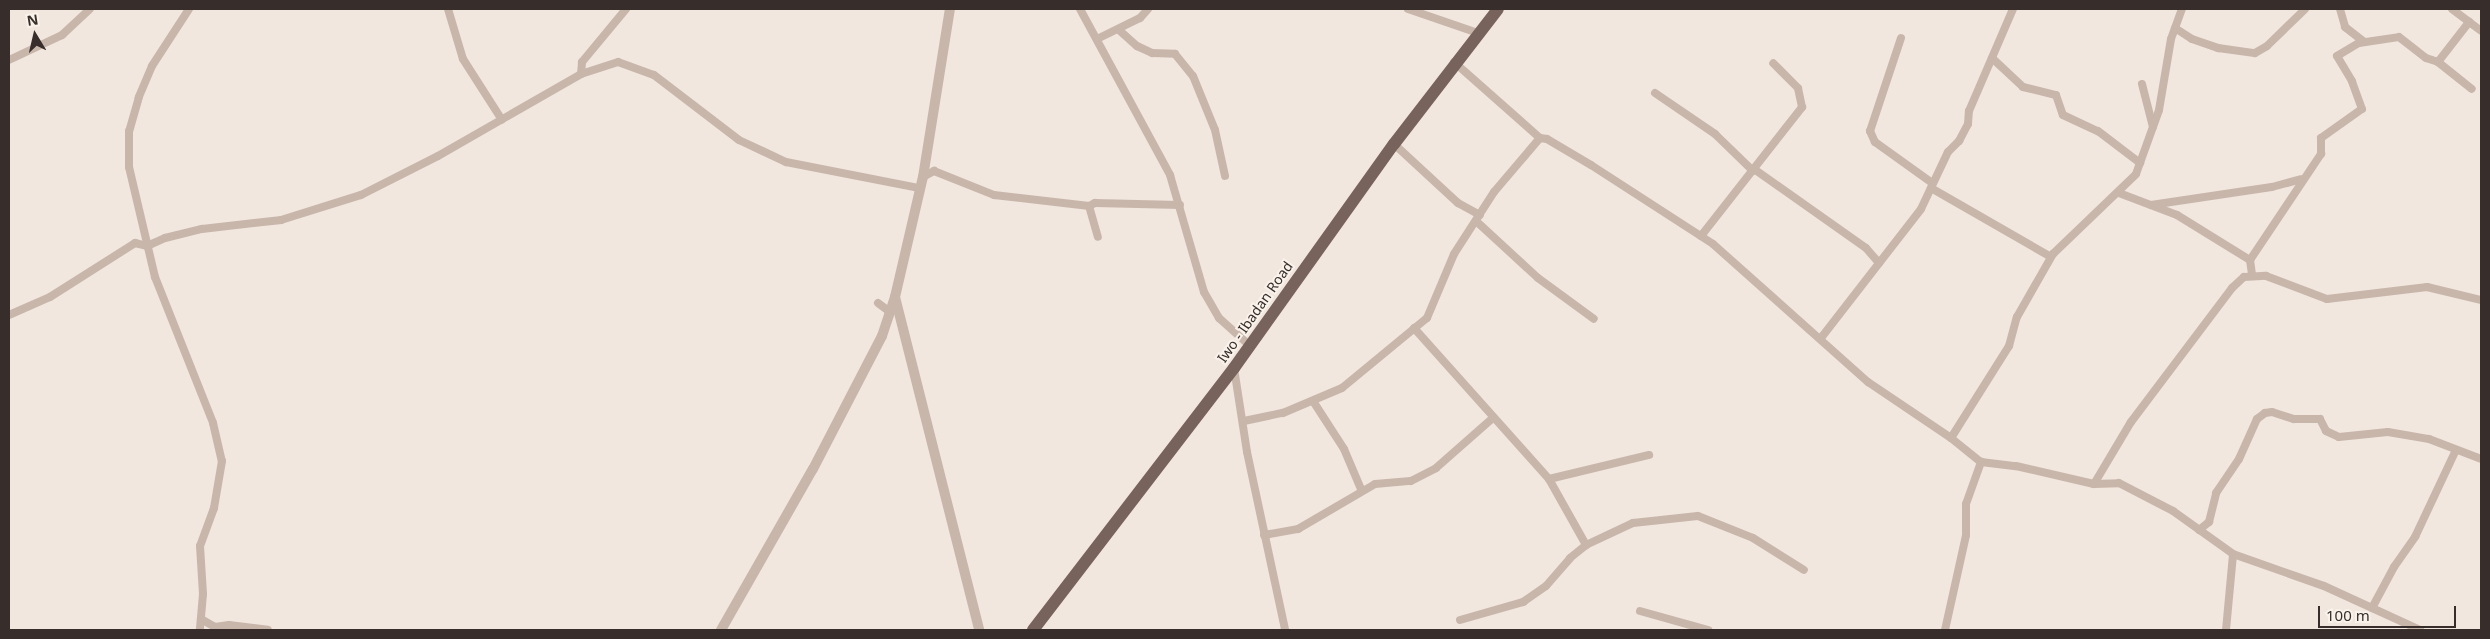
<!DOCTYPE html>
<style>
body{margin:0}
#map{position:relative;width:2490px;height:639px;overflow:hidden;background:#f1e7df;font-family:"Noto Sans",sans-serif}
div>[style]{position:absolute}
.minor>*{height:8px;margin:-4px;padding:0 4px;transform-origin:4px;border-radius:4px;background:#c9b6ab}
.tertiary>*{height:10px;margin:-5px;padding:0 5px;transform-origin:5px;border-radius:5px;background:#c9b6ab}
.primary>*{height:12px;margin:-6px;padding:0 6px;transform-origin:6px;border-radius:6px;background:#78635c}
span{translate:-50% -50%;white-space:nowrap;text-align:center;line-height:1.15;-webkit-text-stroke:4px #f9f2eb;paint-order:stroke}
.street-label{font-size:14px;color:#372d2a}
.frame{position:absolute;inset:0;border:10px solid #372d2a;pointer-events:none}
.north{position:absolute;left:10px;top:10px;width:50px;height:50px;-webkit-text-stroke:4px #f9f2eb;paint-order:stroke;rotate:351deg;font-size:14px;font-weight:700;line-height:20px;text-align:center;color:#372d2a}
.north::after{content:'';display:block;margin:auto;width:18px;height:22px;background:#372d2a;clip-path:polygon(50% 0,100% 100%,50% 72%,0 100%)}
.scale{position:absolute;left:2318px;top:606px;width:138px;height:22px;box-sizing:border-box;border:2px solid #372d2a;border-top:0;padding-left:6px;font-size:15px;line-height:18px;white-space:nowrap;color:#372d2a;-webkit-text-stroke:4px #f9f2eb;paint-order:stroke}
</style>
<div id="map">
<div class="minor">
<div style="left:189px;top:9px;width:68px;rotate:123deg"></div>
<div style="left:152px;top:66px;width:34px;rotate:113deg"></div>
<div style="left:139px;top:97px;width:35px;rotate:106deg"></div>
<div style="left:129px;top:131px;width:36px;rotate:90deg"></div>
<div style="left:129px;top:167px;width:113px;rotate:76.7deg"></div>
<div style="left:155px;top:277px;width:157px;rotate:68.3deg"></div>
<div style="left:213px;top:423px;width:39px;rotate:77deg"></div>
<div style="left:222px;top:461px;width:48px;rotate:99.7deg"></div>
<div style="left:214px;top:508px;width:40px;rotate:110.2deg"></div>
<div style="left:200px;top:546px;width:48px;rotate:86.4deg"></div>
<div style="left:203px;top:594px;width:36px;rotate:95deg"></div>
<div style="left:448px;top:9px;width:52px;rotate:73.3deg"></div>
<div style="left:463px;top:59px;width:72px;rotate:57.4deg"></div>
<div style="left:1080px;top:9px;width:189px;rotate:61.5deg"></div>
<div style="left:1170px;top:175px;width:122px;rotate:73.8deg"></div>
<div style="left:1204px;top:292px;width:30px;rotate:60deg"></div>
<div style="left:1219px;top:318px;width:39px;rotate:42deg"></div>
<div style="left:1408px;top:9px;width:77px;rotate:18.9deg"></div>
<div style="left:2340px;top:9px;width:19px;rotate:74deg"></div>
<div style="left:2345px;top:27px;width:24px;rotate:38deg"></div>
<div style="left:2452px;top:9px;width:36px;rotate:37deg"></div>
<div style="left:2175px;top:28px;width:20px;rotate:33deg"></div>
<div style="left:2192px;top:39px;width:28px;rotate:19deg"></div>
<div style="left:2218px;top:48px;width:37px;rotate:8deg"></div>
<div style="left:2255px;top:53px;width:14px;rotate:-30deg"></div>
<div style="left:2267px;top:46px;width:53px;rotate:-44.2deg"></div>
<div style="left:1119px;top:30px;width:24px;rotate:42deg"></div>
<div style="left:1137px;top:46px;width:17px;rotate:25deg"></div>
<div style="left:1152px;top:53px;width:23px;rotate:2deg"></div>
<div style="left:1175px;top:54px;width:28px;rotate:51deg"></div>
<div style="left:1193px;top:76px;width:58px;rotate:67.8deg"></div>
<div style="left:1215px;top:130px;width:47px;rotate:77.7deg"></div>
<div style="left:1901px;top:38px;width:98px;rotate:108.4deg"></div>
<div style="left:1870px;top:131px;width:12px;rotate:66deg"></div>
<div style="left:1875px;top:142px;width:70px;rotate:35.7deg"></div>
<div style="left:1097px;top:39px;width:48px;rotate:-26deg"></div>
<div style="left:1140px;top:18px;width:12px;rotate:-48deg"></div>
<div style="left:1992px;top:58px;width:42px;rotate:43.1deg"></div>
<div style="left:2023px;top:87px;width:34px;rotate:14deg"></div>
<div style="left:2056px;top:95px;width:21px;rotate:71deg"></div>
<div style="left:2063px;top:115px;width:38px;rotate:25deg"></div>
<div style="left:2098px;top:131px;width:53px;rotate:37.3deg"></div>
<div style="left:9px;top:60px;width:59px;rotate:-25.3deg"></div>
<div style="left:62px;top:35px;width:38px;rotate:-43deg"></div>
<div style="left:1454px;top:62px;width:115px;rotate:41.5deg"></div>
<div style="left:1540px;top:138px;width:7px;rotate:8deg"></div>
<div style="left:1547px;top:139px;width:51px;rotate:30.6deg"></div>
<div style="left:1591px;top:165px;width:145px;rotate:32.9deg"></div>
<div style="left:1713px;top:244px;width:208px;rotate:41.7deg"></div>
<div style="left:1868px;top:382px;width:100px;rotate:34deg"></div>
<div style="left:1951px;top:438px;width:38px;rotate:39deg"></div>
<div style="left:1981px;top:462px;width:35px;rotate:7deg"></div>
<div style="left:2016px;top:466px;width:80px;rotate:13deg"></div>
<div style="left:2094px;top:484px;width:25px;rotate:-2deg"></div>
<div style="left:2119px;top:483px;width:61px;rotate:27.4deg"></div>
<div style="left:2173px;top:511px;width:74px;rotate:35.6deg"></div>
<div style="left:2233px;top:554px;width:96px;rotate:19.4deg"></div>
<div style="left:2324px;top:586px;width:106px;rotate:24.6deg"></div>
<div style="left:2438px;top:62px;width:43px;rotate:38.5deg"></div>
<div style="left:581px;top:74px;width:12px;rotate:-85deg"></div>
<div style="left:582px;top:62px;width:69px;rotate:-50.3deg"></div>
<div style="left:2142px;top:84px;width:44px;rotate:75.7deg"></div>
<div style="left:1655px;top:93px;width:73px;rotate:34.3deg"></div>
<div style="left:1715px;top:134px;width:53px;rotate:44.2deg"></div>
<div style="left:1394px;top:144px;width:87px;rotate:42.7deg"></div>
<div style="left:1458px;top:203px;width:25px;rotate:29deg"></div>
<div style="left:1754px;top:169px;width:137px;rotate:35.2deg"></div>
<div style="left:1866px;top:248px;width:20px;rotate:49deg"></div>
<div style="left:923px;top:177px;width:13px;rotate:-29deg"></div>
<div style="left:934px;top:171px;width:65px;rotate:21.8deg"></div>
<div style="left:994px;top:195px;width:96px;rotate:6.6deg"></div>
<div style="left:1089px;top:206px;width:7px;rotate:-27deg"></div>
<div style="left:1095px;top:203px;width:85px;rotate:1.3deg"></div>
<div style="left:1931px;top:188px;width:138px;rotate:29.9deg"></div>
<div style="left:2119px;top:193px;width:62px;rotate:20.8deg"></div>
<div style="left:2177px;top:215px;width:86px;rotate:31.7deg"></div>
<div style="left:2250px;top:260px;width:14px;rotate:82deg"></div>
<div style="left:2151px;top:205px;width:122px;rotate:-8.5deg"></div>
<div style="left:2272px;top:187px;width:30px;rotate:-15deg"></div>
<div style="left:1089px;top:206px;width:32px;rotate:74deg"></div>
<div style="left:1476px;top:221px;width:84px;rotate:42.6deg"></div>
<div style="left:1538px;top:278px;width:69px;rotate:36.2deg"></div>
<div style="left:1701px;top:236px;width:164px;rotate:-51.9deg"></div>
<div style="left:1802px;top:107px;width:19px;rotate:-102deg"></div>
<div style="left:1798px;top:88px;width:35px;rotate:-135deg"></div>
<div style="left:2250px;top:260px;width:128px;rotate:-56.2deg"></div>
<div style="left:2321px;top:154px;width:16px;rotate:-90deg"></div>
<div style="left:2321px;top:138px;width:50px;rotate:-35.3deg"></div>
<div style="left:2362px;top:109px;width:30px;rotate:-110deg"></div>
<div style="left:2352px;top:81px;width:29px;rotate:-121deg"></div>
<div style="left:2337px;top:56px;width:26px;rotate:-31deg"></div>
<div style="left:2359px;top:43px;width:40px;rotate:-8.5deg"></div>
<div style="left:2399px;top:37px;width:34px;rotate:38deg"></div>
<div style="left:2426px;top:58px;width:13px;rotate:18deg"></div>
<div style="left:2438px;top:62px;width:51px;rotate:-52.2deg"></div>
<div style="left:878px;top:303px;width:15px;rotate:37deg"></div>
<div style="left:9px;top:315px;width:45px;rotate:-23.7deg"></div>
<div style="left:50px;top:297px;width:101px;rotate:-32.4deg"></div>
<div style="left:135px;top:243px;width:12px;rotate:14deg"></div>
<div style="left:147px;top:246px;width:20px;rotate:-24deg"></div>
<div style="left:165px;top:238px;width:38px;rotate:-14deg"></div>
<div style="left:202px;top:229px;width:80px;rotate:-6.5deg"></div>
<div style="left:281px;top:220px;width:84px;rotate:-17.4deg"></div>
<div style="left:361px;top:195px;width:86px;rotate:-26.9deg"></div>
<div style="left:438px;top:156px;width:165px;rotate:-29.8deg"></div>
<div style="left:581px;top:74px;width:39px;rotate:-18deg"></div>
<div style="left:618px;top:62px;width:38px;rotate:20deg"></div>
<div style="left:654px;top:75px;width:107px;rotate:37.4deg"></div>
<div style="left:739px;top:140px;width:52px;rotate:25.1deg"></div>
<div style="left:786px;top:162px;width:136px;rotate:11.1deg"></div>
<div style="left:1414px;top:328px;width:203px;rotate:48.2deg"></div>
<div style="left:1549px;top:479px;width:76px;rotate:60.7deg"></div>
<div style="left:1821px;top:338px;width:163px;rotate:-52.2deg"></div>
<div style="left:1921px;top:209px;width:63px;rotate:-64.7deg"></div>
<div style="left:1948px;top:152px;width:16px;rotate:-45deg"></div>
<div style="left:1959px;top:141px;width:19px;rotate:-62deg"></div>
<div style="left:1968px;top:124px;width:13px;rotate:-86deg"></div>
<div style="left:1969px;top:111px;width:111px;rotate:-66.7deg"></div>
<div style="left:1234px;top:368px;width:85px;rotate:81.2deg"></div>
<div style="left:1247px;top:452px;width:182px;rotate:77.9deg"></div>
<div style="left:1313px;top:401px;width:57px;rotate:57.1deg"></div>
<div style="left:1344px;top:449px;width:43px;rotate:67deg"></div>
<div style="left:1244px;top:421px;width:40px;rotate:-12deg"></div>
<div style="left:1283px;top:413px;width:64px;rotate:-23deg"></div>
<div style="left:1342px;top:388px;width:110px;rotate:-39.5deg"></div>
<div style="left:1427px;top:318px;width:69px;rotate:-67.1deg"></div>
<div style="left:1454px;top:254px;width:74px;rotate:-57.2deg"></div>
<div style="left:1494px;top:192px;width:71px;rotate:-49.6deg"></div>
<div style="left:1951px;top:438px;width:109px;rotate:-57.8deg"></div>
<div style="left:2009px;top:346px;width:30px;rotate:-75deg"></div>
<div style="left:2017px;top:317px;width:73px;rotate:-60.3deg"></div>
<div style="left:2053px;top:254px;width:115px;rotate:-43.9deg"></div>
<div style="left:2136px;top:174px;width:68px;rotate:-70.2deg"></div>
<div style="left:2159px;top:110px;width:72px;rotate:-80.4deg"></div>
<div style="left:2171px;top:39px;width:32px;rotate:-70deg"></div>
<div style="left:1549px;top:479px;width:103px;rotate:-13.5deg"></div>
<div style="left:2094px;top:484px;width:72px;rotate:-59.2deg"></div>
<div style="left:2131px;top:422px;width:168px;rotate:-53deg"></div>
<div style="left:2232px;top:288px;width:16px;rotate:-43deg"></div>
<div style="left:2244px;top:277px;width:22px;rotate:-3deg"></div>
<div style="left:2266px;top:276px;width:65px;rotate:20.7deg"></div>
<div style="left:2327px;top:299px;width:101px;rotate:-6.8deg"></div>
<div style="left:2427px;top:287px;width:56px;rotate:13.5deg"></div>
<div style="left:2199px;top:530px;width:13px;rotate:-39deg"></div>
<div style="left:2209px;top:522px;width:30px;rotate:-76deg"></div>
<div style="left:2216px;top:493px;width:41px;rotate:-55.9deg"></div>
<div style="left:2239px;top:459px;width:44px;rotate:-65.8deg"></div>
<div style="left:2257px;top:419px;width:10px;rotate:-37deg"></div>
<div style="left:2265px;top:413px;width:7px;rotate:-8deg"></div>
<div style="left:2272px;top:412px;width:23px;rotate:18deg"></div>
<div style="left:2294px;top:419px;width:26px"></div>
<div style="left:2320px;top:419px;width:13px;rotate:63deg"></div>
<div style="left:2326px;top:431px;width:14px;rotate:25deg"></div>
<div style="left:2339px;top:437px;width:49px;rotate:-5.8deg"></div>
<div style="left:2388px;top:432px;width:42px;rotate:9.7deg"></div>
<div style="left:2429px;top:439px;width:56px;rotate:21deg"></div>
<div style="left:1264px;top:535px;width:35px;rotate:-10deg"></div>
<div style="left:1298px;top:529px;width:89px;rotate:-30.3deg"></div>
<div style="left:1375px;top:484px;width:36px;rotate:-5deg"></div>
<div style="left:1411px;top:481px;width:28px;rotate:-27deg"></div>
<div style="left:1436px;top:468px;width:76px;rotate:-41.3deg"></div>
<div style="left:2372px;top:608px;width:47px;rotate:-61.8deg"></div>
<div style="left:2394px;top:567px;width:37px;rotate:-55deg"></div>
<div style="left:2415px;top:537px;width:96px;rotate:-64.8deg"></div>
<div style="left:1640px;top:611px;width:71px;rotate:15.6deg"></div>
<div style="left:201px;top:619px;width:16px;rotate:30deg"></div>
<div style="left:215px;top:627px;width:14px;rotate:-8deg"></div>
<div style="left:229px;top:625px;width:39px;rotate:7deg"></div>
<div style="left:1460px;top:620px;width:66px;rotate:-15.9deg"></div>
<div style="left:1523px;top:602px;width:28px;rotate:-35deg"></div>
<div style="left:1546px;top:586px;width:37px;rotate:-49deg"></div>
<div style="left:1570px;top:558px;width:21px;rotate:-39deg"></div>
<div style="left:1586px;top:545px;width:52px;rotate:-25.1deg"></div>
<div style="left:1633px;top:523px;width:65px;rotate:-6.1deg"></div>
<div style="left:1698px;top:516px;width:59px;rotate:21.8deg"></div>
<div style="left:1753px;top:538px;width:60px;rotate:32.1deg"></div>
<div style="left:1945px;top:630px;width:97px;rotate:-77.5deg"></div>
<div style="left:1966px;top:535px;width:31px;rotate:-90deg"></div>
<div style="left:1966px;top:504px;width:45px;rotate:-70.3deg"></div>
<div style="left:2226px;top:630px;width:76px;rotate:-84.7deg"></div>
</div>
<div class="tertiary">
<div style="left:895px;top:297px;width:343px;rotate:75.8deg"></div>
<div style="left:721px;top:630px;width:185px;rotate:-60.3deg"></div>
<div style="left:813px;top:469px;width:150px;rotate:-62.6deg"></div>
<div style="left:882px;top:336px;width:41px;rotate:-71.6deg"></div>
<div style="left:895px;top:297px;width:123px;rotate:-76.9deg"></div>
<div style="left:923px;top:177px;width:170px;rotate:-80.9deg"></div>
</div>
<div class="primary">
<div style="left:1033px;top:630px;width:330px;rotate:-52.5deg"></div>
<div style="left:1234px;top:368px;width:275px;rotate:-54.5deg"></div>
<div style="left:1394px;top:144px;width:170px;rotate:-52.4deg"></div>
</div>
<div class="street-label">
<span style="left:1255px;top:312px;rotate:-55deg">Iwo - Ibadan Road</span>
</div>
<div class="frame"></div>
<div class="north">N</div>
<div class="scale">100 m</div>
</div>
